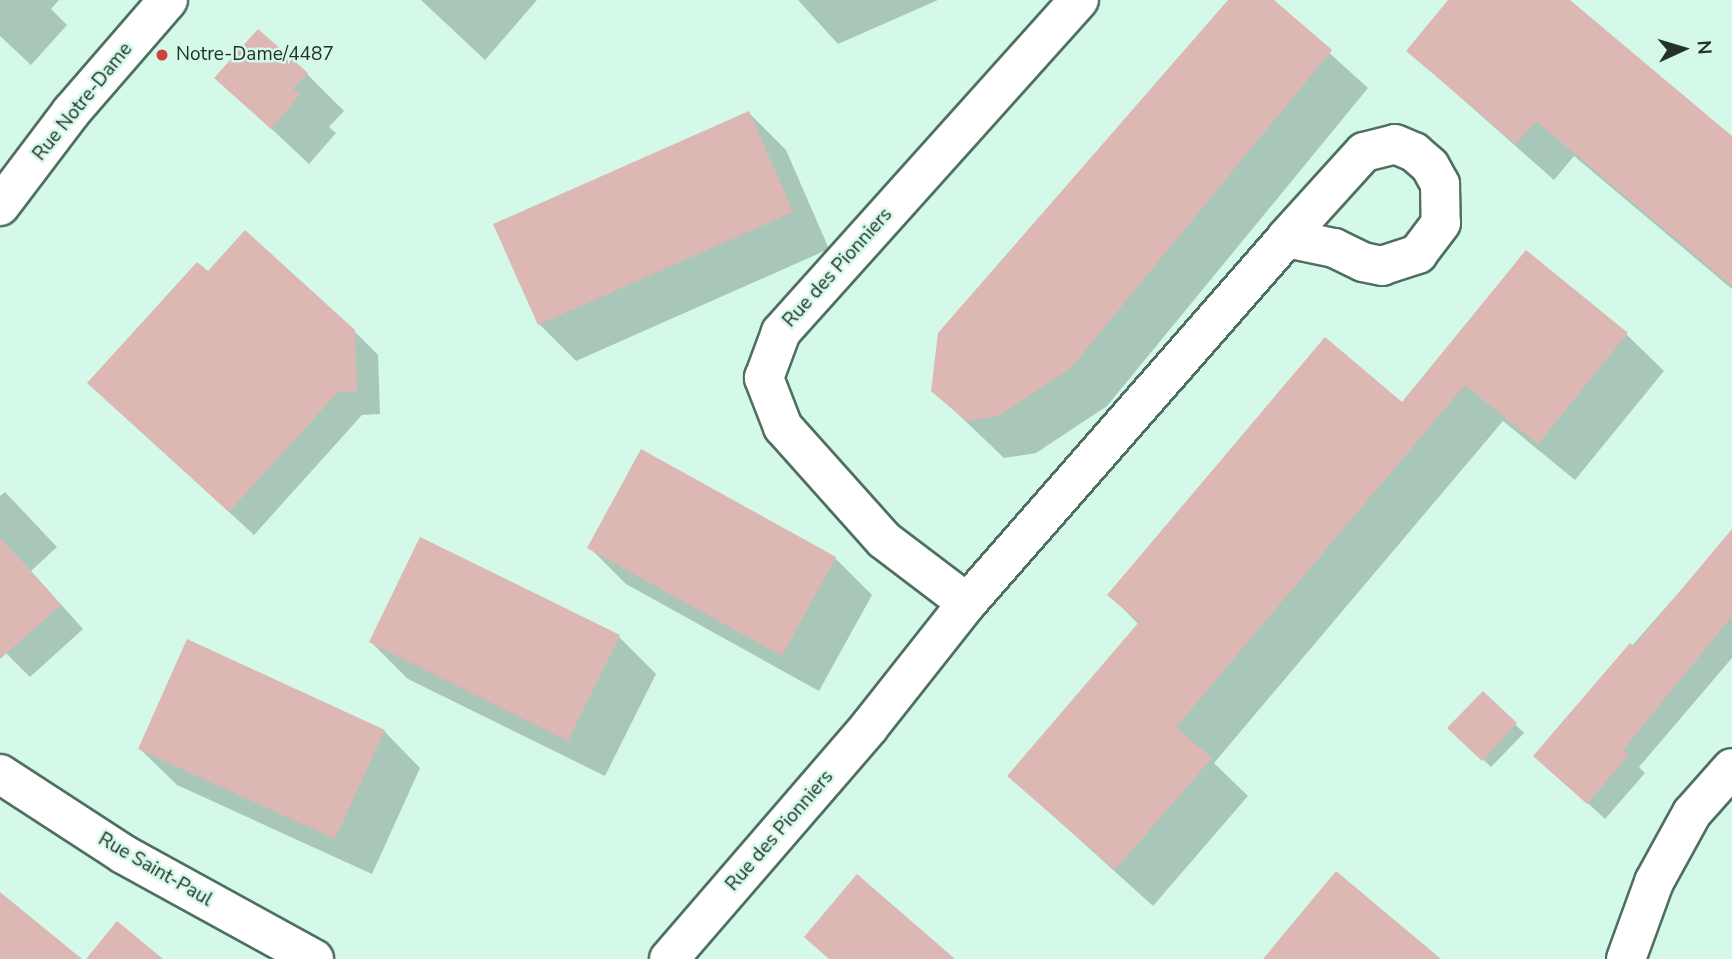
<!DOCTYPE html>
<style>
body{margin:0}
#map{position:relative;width:1732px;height:959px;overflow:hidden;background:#d4f9e8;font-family:"Nunito Sans",sans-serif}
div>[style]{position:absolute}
.shadow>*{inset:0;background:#0003}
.building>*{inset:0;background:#ddb7b3}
.roads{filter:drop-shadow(2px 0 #4f7061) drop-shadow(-2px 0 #4f7061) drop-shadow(0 2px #4f7061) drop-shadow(0 -2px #4f7061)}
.street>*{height:38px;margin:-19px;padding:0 19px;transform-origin:19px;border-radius:19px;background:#fff}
.secondary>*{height:38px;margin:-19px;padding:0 19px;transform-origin:19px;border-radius:19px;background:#fff}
.dots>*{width:19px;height:19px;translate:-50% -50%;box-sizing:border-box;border:4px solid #d4f9e8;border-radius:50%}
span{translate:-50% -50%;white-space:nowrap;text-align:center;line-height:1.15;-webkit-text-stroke:5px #d4f9e8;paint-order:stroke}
.poi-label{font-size:19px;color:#24322c}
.left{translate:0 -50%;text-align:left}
.street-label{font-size:19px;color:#24322c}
.north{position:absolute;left:1648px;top:14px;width:70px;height:70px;-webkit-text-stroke:5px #d4f9e8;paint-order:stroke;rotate:86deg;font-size:19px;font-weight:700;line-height:28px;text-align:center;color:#24322c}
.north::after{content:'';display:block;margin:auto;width:24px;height:32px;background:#24322c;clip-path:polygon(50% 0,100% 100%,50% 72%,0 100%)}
</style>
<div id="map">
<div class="shadow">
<div style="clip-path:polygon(0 0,59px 0,51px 9px,67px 25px,31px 65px,0 36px)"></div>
<div style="clip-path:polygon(421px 0,537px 0,485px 60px)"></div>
<div style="clip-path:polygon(798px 0,938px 0,838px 44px)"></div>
<div style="clip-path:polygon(1231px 0,1271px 0,1368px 88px,1107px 406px,1036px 453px,1004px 458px,933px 390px)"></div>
<div style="clip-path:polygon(1451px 0,1567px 0,1732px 139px,1732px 289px,1574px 156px,1554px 180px,1408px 51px)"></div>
<div style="clip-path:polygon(307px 74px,344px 111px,329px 127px,336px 133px,309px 164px,217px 78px)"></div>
<div style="clip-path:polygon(749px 113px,786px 150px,829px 249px,576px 361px,539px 324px)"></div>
<div style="clip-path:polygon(1526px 252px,1627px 335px,1664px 371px,1575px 480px,1503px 421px,1214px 763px,1248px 796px,1153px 906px,1009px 776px,1139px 625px,1110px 595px,1402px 405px)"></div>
<div style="clip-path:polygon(354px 331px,378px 355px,380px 414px,362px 415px,254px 535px,89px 383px)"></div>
<div style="clip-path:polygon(5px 492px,57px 547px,31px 571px,83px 629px,30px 677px,0 647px,0 496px)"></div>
<div style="clip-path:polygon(1732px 532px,1732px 658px,1639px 767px,1645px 773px,1605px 819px,1536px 755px)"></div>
<div style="clip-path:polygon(589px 547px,835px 558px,872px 595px,819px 691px,626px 584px)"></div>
<div style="clip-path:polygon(619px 637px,656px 674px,605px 776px,408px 679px,371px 642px)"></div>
<div style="clip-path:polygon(1483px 693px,1524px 733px,1491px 767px,1450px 728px)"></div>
<div style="clip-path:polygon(384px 731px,420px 768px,372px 874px,177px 785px,140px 749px)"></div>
</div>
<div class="building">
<div style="clip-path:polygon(1228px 0,1274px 0,1332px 50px,1070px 369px,998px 416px,966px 421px,931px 391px,938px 333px)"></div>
<div style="clip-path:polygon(1448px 0,1570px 0,1732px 136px,1732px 286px,1536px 121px,1516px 144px,1406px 51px)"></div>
<div style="clip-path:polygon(258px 29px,308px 73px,293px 89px,300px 95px,271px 129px,214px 78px)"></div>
<div style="clip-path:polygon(749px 111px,793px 212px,538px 325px,493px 224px)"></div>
<div style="clip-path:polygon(245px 230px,355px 330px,357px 391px,338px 392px,229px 512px,87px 383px,197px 262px,208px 271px)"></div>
<div style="clip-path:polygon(1526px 250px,1628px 333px,1538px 444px,1465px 385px,1176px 727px,1212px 758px,1115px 870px,1007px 776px,1139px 622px,1107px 595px,1325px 337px,1402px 402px)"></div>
<div style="clip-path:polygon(641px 449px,836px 557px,782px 656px,587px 548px)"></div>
<div style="clip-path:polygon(1732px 529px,1732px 616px,1623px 750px,1629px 755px,1587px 804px,1533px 756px,1630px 643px,1634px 646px)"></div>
<div style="clip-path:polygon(0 537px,61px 605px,0 659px)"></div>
<div style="clip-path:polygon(420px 537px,620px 635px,568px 741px,369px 642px)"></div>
<div style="clip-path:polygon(187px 639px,385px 730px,335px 839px,138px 749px)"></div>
<div style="clip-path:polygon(1483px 691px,1517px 723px,1482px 761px,1447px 728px)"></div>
<div style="clip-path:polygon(1336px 871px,1441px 959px,1263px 959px)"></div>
<div style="clip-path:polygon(857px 874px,955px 959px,829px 959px,804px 937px)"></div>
<div style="clip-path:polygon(0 892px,82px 959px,0 959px)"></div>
<div style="clip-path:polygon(117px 921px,163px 959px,86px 959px)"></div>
</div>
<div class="roads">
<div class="street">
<div style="left:1395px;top:144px;width:21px;rotate:23deg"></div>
<div style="left:1414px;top:152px;width:21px;rotate:41deg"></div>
<div style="left:1430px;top:166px;width:21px;rotate:61deg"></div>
<div style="left:1440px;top:184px;width:39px;rotate:89deg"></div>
<div style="left:1441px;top:223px;width:39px;rotate:127deg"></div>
<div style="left:1418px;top:254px;width:38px;rotate:162deg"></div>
<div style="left:1382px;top:266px;width:19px;rotate:-168deg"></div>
<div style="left:1363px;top:262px;width:32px;rotate:-154deg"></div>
<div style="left:1334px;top:248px;width:49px;rotate:-168.2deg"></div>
<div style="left:1286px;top:238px;width:116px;rotate:-47.8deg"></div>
<div style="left:1364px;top:152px;width:32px;rotate:-14deg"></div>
<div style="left:967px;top:603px;width:485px;rotate:-48.8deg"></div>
<div style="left:669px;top:959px;width:306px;rotate:-49.2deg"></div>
<div style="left:869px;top:727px;width:158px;rotate:-51.7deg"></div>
<div style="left:967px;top:603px;width:104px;rotate:-142.8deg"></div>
<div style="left:884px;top:540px;width:152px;rotate:-131.8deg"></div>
<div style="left:783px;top:427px;width:53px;rotate:-111.2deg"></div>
<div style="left:764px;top:378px;width:49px;rotate:-69.7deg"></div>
<div style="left:781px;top:332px;width:446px;rotate:-48.1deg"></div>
<div style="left:1626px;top:959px;width:82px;rotate:-70deg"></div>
<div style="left:1654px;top:882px;width:79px;rotate:-61.2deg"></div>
<div style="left:1692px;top:813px;width:60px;rotate:-48.4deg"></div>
</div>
<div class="secondary">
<div style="left:0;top:206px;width:118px;rotate:-52.9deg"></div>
<div style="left:71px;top:112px;width:148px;rotate:-49.1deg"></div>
<div style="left:0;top:774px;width:147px;rotate:33deg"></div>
<div style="left:123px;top:854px;width:218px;rotate:28.8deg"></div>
</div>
</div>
<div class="dots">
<div style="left:162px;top:55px;background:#cf4040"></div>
</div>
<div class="poi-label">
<span class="left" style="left:176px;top:55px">Notre-Dame/4487</span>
</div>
<div class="street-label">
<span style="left:83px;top:102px;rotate:-51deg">Rue Notre-Dame</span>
<span style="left:838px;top:268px;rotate:-48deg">Rue des Pionniers</span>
<span style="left:780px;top:831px;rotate:-49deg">Rue des Pionniers</span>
<span style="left:155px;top:870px;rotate:30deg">Rue Saint-Paul</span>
</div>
<div class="north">N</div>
</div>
